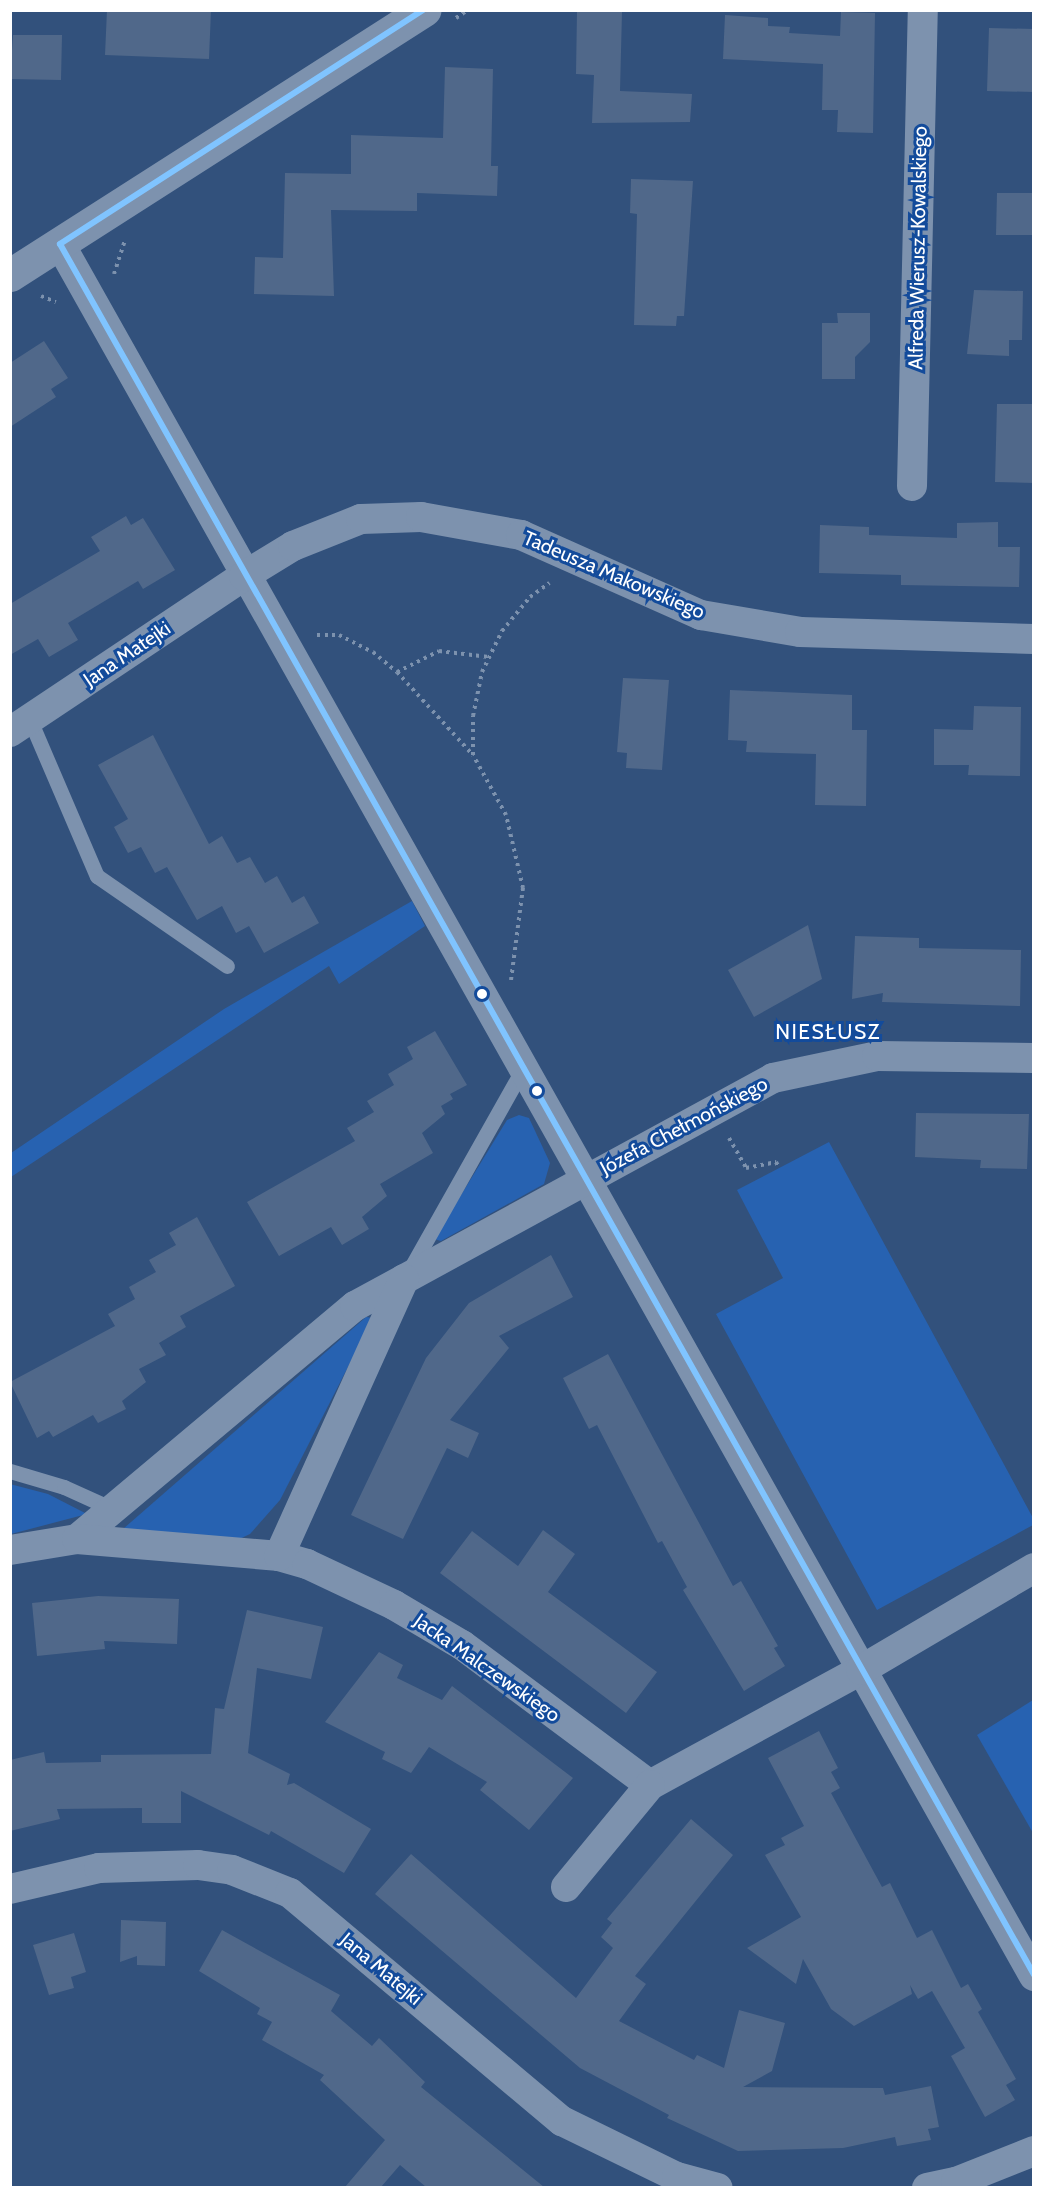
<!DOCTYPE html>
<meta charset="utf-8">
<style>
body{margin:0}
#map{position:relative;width:1044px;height:2198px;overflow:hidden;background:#32517c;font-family:Cabin,sans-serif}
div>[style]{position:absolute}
.green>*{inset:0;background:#2762b1}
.building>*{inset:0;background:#50688a}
.path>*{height:4px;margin-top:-2px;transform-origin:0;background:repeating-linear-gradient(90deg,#7d92ae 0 3px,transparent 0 7.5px)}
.service>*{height:15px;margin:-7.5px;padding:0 7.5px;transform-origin:7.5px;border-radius:7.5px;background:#7d92ae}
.minor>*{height:30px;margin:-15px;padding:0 15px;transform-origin:15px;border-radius:15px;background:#7d92ae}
.tertiary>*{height:33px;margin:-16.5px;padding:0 16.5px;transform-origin:16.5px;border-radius:16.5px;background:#7d92ae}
.bus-1>*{height:6px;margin:-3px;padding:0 3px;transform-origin:3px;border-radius:3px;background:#80c4ff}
.dots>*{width:16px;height:16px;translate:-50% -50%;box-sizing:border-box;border:3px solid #134b9b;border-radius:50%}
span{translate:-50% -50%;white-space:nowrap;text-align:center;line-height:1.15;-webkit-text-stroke:6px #134b9b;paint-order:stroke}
.street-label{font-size:20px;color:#fff}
.neighbourhood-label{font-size:21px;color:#fff;letter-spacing:1.5px}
.frame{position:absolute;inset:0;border:12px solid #fff;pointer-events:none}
</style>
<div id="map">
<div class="green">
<div style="clip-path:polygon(412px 901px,425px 926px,339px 984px,329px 966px,11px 1177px,11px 1153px,224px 1009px)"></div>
<div style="clip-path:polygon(519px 1115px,529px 1118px,550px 1163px,544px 1184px,441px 1241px,434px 1239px,507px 1120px)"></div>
<div style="clip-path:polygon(829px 1142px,1033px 1518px,1033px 1525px,877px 1610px,716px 1314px,783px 1278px,737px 1190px)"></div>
<div style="clip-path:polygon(366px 1317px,373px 1318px,280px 1500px,250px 1534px,229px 1544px,123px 1529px)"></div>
<div style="clip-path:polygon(10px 1484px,48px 1494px,87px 1514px,11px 1534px)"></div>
<div style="clip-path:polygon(1033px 1700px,1033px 1833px,977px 1735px)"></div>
</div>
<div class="building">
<div style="clip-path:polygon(107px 10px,211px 10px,209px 59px,105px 55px)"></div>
<div style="clip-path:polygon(577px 11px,622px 12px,620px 91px,692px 94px,690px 122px,592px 123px,594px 75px,576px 74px)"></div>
<div style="clip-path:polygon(841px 12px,875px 13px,873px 133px,837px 132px,838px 110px,822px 110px,823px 64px,723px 59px,725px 15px,768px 18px,768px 26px,790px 27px,789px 33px,840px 36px)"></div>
<div style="clip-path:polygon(989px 28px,1034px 29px,1034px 92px,987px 91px)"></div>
<div style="clip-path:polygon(13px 35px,62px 35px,61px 80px,10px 79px)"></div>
<div style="clip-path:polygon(445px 67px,493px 69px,491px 166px,498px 166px,497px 196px,417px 193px,417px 211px,331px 210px,334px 296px,254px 294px,255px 257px,283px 258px,285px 173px,351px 174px,351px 135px,443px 138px)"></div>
<div style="clip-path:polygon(631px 179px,693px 181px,684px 316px,677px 316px,676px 326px,634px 325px,637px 214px,630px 213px)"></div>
<div style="clip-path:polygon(997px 193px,1034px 193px,1034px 235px,996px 235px)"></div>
<div style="clip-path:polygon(974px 290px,1023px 291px,1022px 340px,1009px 340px,1009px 356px,967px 354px)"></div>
<div style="clip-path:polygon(837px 313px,870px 313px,870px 342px,855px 357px,855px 379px,822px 379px,822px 323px,838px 323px)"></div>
<div style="clip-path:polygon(44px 341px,68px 378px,51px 389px,56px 397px,10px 427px,10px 363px)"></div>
<div style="clip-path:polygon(997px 404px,1034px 404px,1034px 483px,995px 482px)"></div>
<div style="clip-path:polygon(126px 516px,131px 525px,143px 518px,175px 570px,143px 589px,138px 581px,68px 623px,78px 640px,49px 657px,38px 639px,10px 655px,10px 604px,100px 551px,91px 537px)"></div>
<div style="clip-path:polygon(998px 522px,998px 547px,1020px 547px,1019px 587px,901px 585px,901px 575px,819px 573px,820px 525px,869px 527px,869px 535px,957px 538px,957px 523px)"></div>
<div style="clip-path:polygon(623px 678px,669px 680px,662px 770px,626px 768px,627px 753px,617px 752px)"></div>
<div style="clip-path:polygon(730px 690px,852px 695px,852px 730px,867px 730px,866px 806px,815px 805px,816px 754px,746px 752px,747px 741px,728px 740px)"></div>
<div style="clip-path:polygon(974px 706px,1021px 707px,1020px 776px,968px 775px,969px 765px,934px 765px,934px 729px,973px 730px)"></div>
<div style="clip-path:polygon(153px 735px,209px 844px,222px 836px,237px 863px,250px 857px,265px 883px,277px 876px,292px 903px,304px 896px,319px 923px,264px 953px,249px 926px,236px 933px,222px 906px,197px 920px,167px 867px,155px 873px,141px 847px,128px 853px,114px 827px,128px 819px,98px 765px)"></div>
<div style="clip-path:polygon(808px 925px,822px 979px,754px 1017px,728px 970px)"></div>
<div style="clip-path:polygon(855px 936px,919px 938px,919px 948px,1021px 950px,1020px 1006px,882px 1002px,883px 993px,852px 999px)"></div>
<div style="clip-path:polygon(435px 1031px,467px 1085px,450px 1094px,453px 1099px,441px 1106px,445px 1114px,422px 1133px,433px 1153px,380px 1184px,387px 1196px,362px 1217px,369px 1229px,342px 1245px,331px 1227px,279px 1256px,247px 1202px,355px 1141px,347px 1128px,374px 1112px,367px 1101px,394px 1085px,388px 1074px,413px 1059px,407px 1047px)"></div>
<div style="clip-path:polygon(916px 1113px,1029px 1114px,1027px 1169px,980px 1168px,981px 1160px,915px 1157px)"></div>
<div style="clip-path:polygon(197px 1217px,235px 1286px,180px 1316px,186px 1327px,159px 1343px,166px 1355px,139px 1369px,146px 1382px,122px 1401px,126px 1409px,98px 1423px,93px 1415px,53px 1437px,49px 1431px,37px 1438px,10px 1382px,115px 1326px,108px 1314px,135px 1299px,129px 1287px,156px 1272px,149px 1260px,176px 1245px,169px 1233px)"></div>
<div style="clip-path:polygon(551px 1255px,573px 1297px,499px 1336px,509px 1348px,450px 1420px,479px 1433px,468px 1458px,447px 1448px,403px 1539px,351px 1515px,426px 1358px,469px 1303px)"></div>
<div style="clip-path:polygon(608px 1354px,733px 1586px,741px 1581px,778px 1646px,774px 1648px,785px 1666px,744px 1691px,683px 1590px,687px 1587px,662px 1541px,658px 1543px,597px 1425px,589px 1429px,563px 1378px)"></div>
<div style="clip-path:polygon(543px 1530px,575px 1554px,548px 1592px,657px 1672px,626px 1713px,440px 1573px,472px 1531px,518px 1566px)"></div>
<div style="clip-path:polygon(98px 1596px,179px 1599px,177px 1644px,104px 1641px,105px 1649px,37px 1656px,32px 1603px)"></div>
<div style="clip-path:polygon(247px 1610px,323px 1627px,311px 1679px,257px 1668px,248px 1753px,290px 1774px,287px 1785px,294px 1783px,371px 1829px,344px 1873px,271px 1831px,269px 1835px,181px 1791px,181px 1823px,142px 1823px,142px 1808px,57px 1809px,60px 1819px,10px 1831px,10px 1760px,44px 1752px,46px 1763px,101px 1762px,101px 1755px,211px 1754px,215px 1708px,224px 1709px)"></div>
<div style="clip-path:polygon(379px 1652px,403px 1665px,397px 1678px,442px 1700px,452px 1686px,573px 1778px,529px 1830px,480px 1790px,487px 1782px,429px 1747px,411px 1773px,382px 1759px,385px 1752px,325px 1722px)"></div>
<div style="clip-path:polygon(819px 1731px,838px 1768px,831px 1772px,840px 1788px,831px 1793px,882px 1887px,890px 1883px,917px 1938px,932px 1930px,961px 1988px,968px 1984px,982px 2009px,978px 2012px,1016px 2079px,1006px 2085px,1015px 2100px,985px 2117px,951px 2056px,965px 2048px,932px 1991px,918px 1999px,910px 1985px,912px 1994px,854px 2026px,831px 2009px,803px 1959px,796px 1984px,747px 1948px,801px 1917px,765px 1855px,785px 1845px,781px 1838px,804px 1826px,768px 1758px)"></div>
<div style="clip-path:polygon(691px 1819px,733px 1855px,635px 1976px,646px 1984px,619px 2021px,694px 2060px,697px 2055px,724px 2068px,739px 2010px,785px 2023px,772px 2071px,743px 2087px,883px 2088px,885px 2095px,931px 2086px,939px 2127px,928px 2129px,931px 2140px,897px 2146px,895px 2137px,843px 2148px,738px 2151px,667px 2118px,669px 2115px,580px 2068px,375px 1894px,411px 1854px,576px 1998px,613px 1948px,601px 1937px,612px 1923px,607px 1919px)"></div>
<div style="clip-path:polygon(121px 1920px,166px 1922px,165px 1966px,137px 1965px,137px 1956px,120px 1962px)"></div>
<div style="clip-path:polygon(222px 1930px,340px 1995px,331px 2011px,372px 2046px,379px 2038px,425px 2082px,421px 2087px,544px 2187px,426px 2187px,400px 2165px,381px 2187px,345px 2187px,385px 2140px,320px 2080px,324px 2075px,262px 2040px,272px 2022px,257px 2014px,260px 2008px,199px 1971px)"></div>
<div style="clip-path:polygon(74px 1933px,86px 1972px,71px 1977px,74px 1988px,49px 1995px,33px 1945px)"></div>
</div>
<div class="path">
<div style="left:456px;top:18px;width:14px;rotate:-34deg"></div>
<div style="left:114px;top:274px;width:35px;rotate:-72deg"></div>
<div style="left:41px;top:296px;width:16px;rotate:22deg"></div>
<div style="left:317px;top:635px;width:22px"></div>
<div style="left:339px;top:635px;width:38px;rotate:27deg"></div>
<div style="left:373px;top:652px;width:31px;rotate:40deg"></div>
<div style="left:397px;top:672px;width:111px;rotate:47.6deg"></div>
<div style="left:397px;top:672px;width:47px;rotate:-26.6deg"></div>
<div style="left:439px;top:651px;width:50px;rotate:6.8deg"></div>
<div style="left:511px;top:980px;width:93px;rotate:-82.6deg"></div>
<div style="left:523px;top:888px;width:75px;rotate:-103.1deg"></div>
<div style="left:506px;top:815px;width:68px;rotate:-118.8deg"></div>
<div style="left:473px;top:755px;width:39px;rotate:-90deg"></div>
<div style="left:473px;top:716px;width:45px;rotate:-78.4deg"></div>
<div style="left:482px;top:672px;width:46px;rotate:-64deg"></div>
<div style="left:502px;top:631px;width:44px;rotate:-50.5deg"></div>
<div style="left:530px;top:597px;width:24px;rotate:-36deg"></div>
<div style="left:729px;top:1138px;width:34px;rotate:60deg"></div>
<div style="left:746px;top:1168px;width:31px;rotate:-11deg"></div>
<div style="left:776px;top:1162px;width:7px;rotate:63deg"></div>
</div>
<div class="service">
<div style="left:30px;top:720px;width:170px;rotate:66.8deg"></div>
<div style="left:97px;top:876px;width:158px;rotate:34.7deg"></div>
<div style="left:409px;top:1271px;width:232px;rotate:-60.6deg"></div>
<div style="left:10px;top:1471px;width:56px;rotate:16.5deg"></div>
<div style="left:64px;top:1487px;width:56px;rotate:24.3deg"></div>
</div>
<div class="minor">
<div style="left:60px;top:244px;width:1987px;rotate:60.65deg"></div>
<div style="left:912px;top:486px;width:476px;rotate:-88.7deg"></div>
<div style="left:10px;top:732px;width:281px;rotate:-33.7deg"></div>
<div style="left:244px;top:576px;width:57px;rotate:-31.5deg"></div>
<div style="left:293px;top:546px;width:73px;rotate:-21.7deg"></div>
<div style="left:361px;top:519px;width:60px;rotate:-1.9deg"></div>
<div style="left:421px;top:517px;width:102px;rotate:10.2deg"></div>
<div style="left:521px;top:535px;width:197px;rotate:24deg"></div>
<div style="left:701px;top:615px;width:100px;rotate:9.7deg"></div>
<div style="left:800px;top:632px;width:234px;rotate:1.7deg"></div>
<div style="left:77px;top:1539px;width:363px;rotate:-40deg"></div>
<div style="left:355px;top:1306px;width:476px;rotate:-28.6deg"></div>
<div style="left:773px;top:1078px;width:106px;rotate:-11.9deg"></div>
<div style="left:877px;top:1056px;width:157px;rotate:0.7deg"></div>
<div style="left:10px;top:1550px;width:68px;rotate:-9.3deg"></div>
<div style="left:77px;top:1539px;width:203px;rotate:4.8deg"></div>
<div style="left:279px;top:1556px;width:29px;rotate:16deg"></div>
<div style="left:307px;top:1564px;width:96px;rotate:25.2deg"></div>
<div style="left:394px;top:1605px;width:79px;rotate:30.5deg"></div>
<div style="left:462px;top:1645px;width:234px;rotate:36.7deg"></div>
<div style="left:650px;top:1785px;width:240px;rotate:-28.6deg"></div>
<div style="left:861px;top:1670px;width:201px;rotate:-30.5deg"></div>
<div style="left:279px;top:1556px;width:304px;rotate:-65.7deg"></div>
<div style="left:566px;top:1887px;width:132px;rotate:-50.5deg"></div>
<div style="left:10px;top:1889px;width:91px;rotate:-13.3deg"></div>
<div style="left:99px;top:1868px;width:99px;rotate:-1.7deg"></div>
<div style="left:198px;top:1865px;width:34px;rotate:8deg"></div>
<div style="left:232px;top:1870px;width:62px;rotate:21.6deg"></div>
<div style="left:290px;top:1893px;width:355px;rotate:40deg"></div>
<div style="left:562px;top:2121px;width:128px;rotate:26deg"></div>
<div style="left:677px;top:2177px;width:42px;rotate:15deg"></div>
<div style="left:927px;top:2188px;width:30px;rotate:-12deg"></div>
<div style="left:956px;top:2182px;width:84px;rotate:-21.7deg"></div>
</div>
<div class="tertiary">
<div style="left:10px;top:275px;width:492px;rotate:-32.6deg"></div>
</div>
<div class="bus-1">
<div style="left:423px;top:10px;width:432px;rotate:147.2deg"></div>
<div style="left:60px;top:244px;width:1986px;rotate:60.63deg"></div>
</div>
<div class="dots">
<div style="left:482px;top:994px;background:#fff"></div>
<div style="left:537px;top:1091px;background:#fff"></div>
</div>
<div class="street-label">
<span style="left:918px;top:248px;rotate:-89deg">Alfreda Wierusz-Kowalskiego</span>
<span style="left:614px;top:575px;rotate:23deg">Tadeusza Makowskiego</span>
<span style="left:127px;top:654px;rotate:-34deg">Jana Matejki</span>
<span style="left:684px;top:1126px;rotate:-28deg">Józefa Chełmońskiego</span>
<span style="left:487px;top:1668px;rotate:35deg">Jacka Malczewskiego</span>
<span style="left:381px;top:1969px;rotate:40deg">Jana Matejki</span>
</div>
<div class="neighbourhood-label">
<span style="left:828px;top:1032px">NIESŁUSZ</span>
</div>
<div class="frame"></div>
</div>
